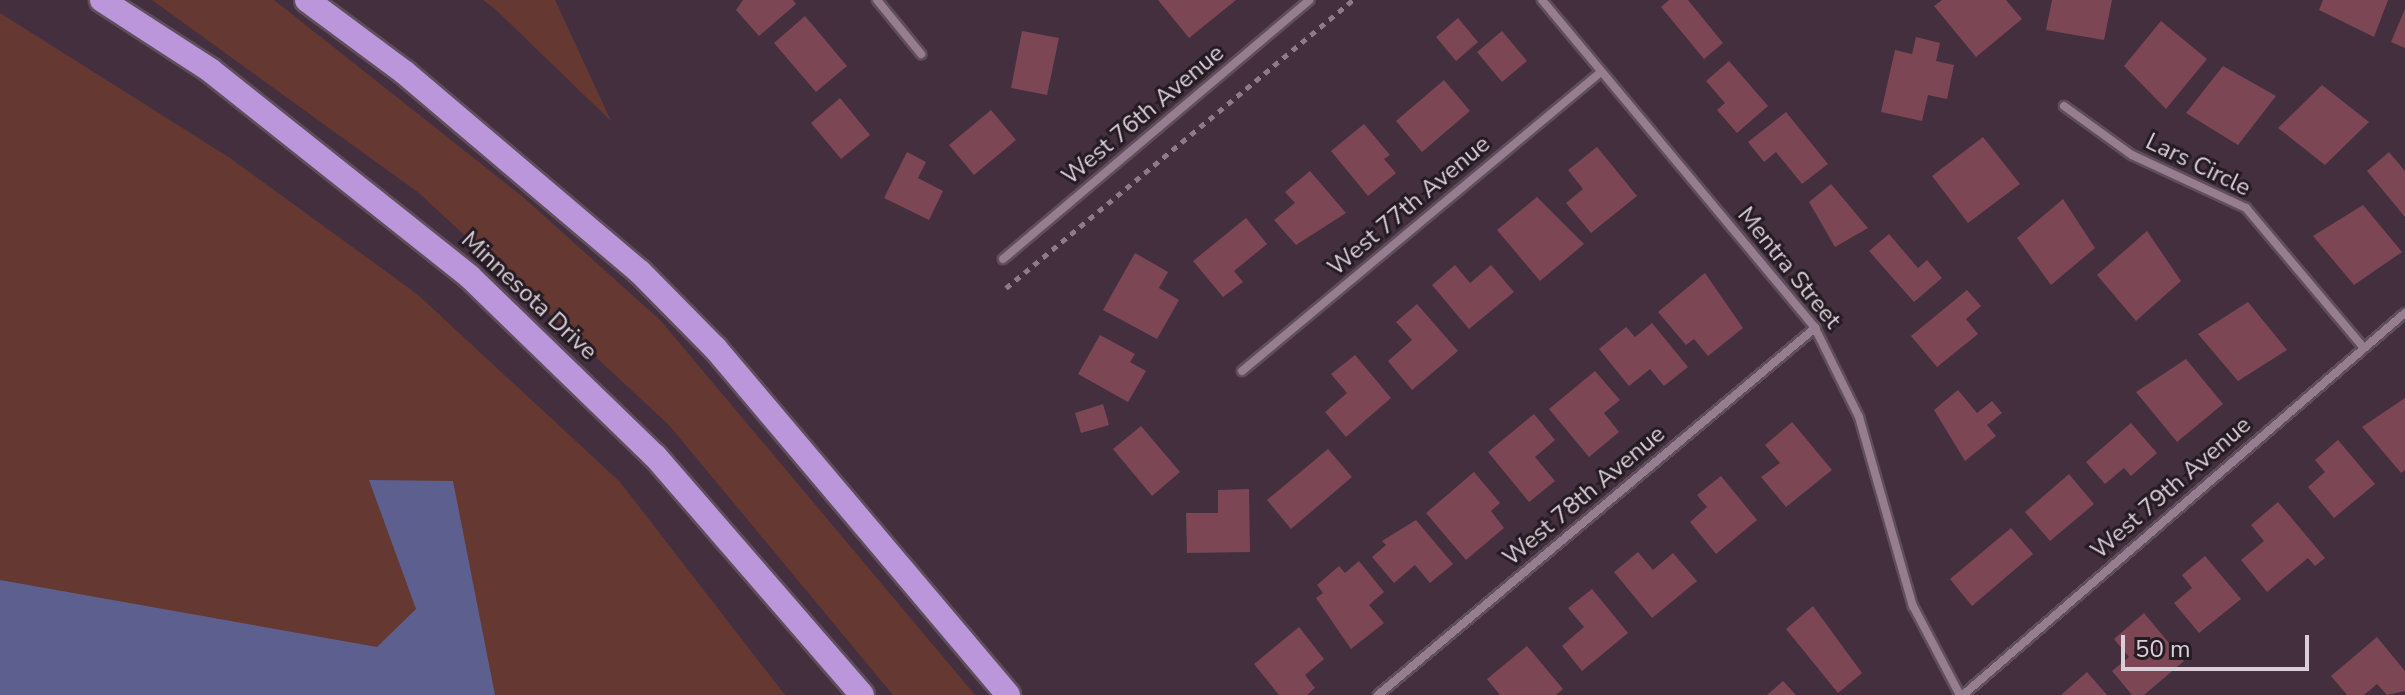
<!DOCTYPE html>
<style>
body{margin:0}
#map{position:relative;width:2405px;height:695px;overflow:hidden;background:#442f3f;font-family:"Nunito Sans",sans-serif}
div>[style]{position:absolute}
.green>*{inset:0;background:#653932}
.water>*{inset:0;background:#5d5f8f}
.building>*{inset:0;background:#7c4655}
.path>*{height:5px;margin-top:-2.5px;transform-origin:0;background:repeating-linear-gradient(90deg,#8d7b89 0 6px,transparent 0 12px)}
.roads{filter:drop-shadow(2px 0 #5f4e5b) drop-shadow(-2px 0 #5f4e5b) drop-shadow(0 2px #5f4e5b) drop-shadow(0 -2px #5f4e5b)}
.street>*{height:8px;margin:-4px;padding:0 4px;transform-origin:4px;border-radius:4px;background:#967d8f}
.highway>*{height:24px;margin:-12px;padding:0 12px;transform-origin:12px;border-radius:12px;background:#bc96db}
span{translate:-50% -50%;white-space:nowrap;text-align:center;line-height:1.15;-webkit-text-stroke:6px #251b22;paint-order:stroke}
.street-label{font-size:24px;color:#dcced8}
.scale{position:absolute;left:2121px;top:635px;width:188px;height:36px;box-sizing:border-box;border:4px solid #dcced8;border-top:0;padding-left:10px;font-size:24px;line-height:28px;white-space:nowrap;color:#dcced8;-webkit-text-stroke:6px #251b22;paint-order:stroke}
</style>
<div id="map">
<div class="green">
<div style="clip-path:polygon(152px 0,274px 0,523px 197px,661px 321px,975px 695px,893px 695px,669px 425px,419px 193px)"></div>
<div style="clip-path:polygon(483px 0,555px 0,611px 121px,495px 9px)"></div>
<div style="clip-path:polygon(0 13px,230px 158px,417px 294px,620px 482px,785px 695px,0 695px)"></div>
</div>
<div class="water">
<div style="clip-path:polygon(369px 480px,453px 481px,495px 695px,0 695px,0 580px,377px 647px,416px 609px)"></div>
</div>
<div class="building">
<div style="clip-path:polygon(743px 0,793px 0,796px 4px,759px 36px,736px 10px)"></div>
<div style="clip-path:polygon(1158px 0,1236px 0,1189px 38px)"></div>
<div style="clip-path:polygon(1669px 0,1688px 0,1723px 43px,1704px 59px,1661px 7px)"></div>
<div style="clip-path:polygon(1942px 0,2006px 0,2022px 19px,1976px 57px,1934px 6px)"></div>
<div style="clip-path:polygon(2052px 0,2112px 0,2104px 40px,2046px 30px)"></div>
<div style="clip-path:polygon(2323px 0,2388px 0,2374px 37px,2319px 10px)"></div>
<div style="clip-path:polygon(2405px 9px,2405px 48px,2391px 42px)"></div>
<div style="clip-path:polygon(805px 16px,847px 66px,816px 92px,774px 43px)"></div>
<div style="clip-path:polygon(1458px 18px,1478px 42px,1456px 61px,1436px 37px)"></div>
<div style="clip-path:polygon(2161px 21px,2207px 59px,2166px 109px,2124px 66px)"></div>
<div style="clip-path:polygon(1022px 31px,1059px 38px,1047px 95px,1011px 88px)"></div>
<div style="clip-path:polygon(1502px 31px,1527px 61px,1502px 82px,1477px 52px)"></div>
<div style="clip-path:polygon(1916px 37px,1940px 43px,1936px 61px,1954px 65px,1947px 99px,1928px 95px,1922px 121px,1881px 112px,1895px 50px,1912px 54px)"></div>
<div style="clip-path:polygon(1729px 61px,1768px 106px,1737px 133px,1717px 110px,1725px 103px,1706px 81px)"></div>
<div style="clip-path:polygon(2223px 66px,2276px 96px,2238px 145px,2186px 113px)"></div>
<div style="clip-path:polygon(1444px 80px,1470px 111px,1422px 152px,1396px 121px)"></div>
<div style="clip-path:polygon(2322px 85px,2369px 122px,2325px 165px,2278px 128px)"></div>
<div style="clip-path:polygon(840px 98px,870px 135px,841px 159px,811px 123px)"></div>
<div style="clip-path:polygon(991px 110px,1016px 140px,974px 175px,949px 145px)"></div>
<div style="clip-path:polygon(1786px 112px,1828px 164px,1802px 184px,1776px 152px,1764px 162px,1748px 142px)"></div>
<div style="clip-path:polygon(1364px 124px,1390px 155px,1384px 159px,1396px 173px,1368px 196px,1331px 151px)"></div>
<div style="clip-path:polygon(1983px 137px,2020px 184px,1968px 223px,1932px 176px)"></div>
<div style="clip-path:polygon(1597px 147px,1637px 196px,1591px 233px,1566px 203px,1583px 189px,1568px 170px)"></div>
<div style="clip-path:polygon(907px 152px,926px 162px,918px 178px,943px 191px,929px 220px,884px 198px)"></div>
<div style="clip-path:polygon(2389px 152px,2405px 171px,2405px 217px,2367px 171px)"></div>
<div style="clip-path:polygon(1310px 171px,1346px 213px,1296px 245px,1274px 220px,1295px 203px,1285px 192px)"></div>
<div style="clip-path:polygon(1831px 184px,1868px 228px,1835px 247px,1809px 202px)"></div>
<div style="clip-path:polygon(1537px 197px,1584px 244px,1540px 281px,1497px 230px)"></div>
<div style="clip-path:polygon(2063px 199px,2095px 248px,2051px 285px,2017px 238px)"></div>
<div style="clip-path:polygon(2363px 205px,2402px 252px,2354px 285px,2313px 236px)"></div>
<div style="clip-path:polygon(1246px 218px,1267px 244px,1234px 271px,1243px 282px,1223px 297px,1193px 261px)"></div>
<div style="clip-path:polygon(2147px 231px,2181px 281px,2136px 321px,2097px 275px)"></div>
<div style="clip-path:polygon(1889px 234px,1918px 268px,1927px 260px,1942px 278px,1914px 302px,1869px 251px)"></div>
<div style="clip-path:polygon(1135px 253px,1168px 272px,1159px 288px,1179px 300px,1157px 339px,1103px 310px)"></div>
<div style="clip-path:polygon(1455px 265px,1470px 283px,1491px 265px,1514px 292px,1469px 329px,1432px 285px)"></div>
<div style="clip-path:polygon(1705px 273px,1743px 328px,1708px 356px,1694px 339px,1686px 345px,1658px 312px)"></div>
<div style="clip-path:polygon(1967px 290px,1981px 306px,1966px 319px,1978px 334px,1937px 367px,1911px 336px)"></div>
<div style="clip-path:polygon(2248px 302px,2287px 350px,2238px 381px,2198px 334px)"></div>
<div style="clip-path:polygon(1417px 304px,1458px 351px,1412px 390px,1388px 361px,1412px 340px,1396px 322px)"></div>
<div style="clip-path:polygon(1652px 323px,1688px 367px,1664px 386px,1650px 369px,1629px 386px,1599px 349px,1626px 327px,1635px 337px)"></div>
<div style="clip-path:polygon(1100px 335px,1135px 354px,1130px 362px,1146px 371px,1128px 402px,1078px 374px)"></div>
<div style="clip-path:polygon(1355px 355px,1391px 398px,1346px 437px,1325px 412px,1347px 393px,1331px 374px)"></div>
<div style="clip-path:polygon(2186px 359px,2223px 404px,2177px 442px,2136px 392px)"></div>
<div style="clip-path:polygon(1595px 371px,1620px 400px,1604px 413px,1619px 432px,1589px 457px,1549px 409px)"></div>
<div style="clip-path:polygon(1958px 390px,1977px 413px,1992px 401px,2002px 413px,1987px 425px,1996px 436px,1965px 461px,1934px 410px)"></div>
<div style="clip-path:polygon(2405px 398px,2405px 470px,2401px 473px,2362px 427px)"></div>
<div style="clip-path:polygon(1103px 404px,1109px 425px,1081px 433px,1075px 413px)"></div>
<div style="clip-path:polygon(1534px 414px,1555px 440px,1535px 457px,1555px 481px,1529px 502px,1488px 452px)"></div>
<div style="clip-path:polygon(1792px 422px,1832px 470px,1786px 507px,1761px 477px,1780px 463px,1765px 445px)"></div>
<div style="clip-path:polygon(2131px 423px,2157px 453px,2131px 476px,2124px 468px,2105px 484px,2086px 462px)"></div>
<div style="clip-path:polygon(1141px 426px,1180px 472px,1152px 496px,1113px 449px)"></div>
<div style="clip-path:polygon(2338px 440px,2375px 484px,2334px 518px,2308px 487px,2325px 472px,2315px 460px)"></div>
<div style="clip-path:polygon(1328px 449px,1352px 477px,1291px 529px,1267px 500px)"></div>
<div style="clip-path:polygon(1474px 472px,1500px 503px,1491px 511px,1504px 528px,1466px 560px,1426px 513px)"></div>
<div style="clip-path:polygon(2069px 474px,2094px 504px,2050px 541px,2025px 512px)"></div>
<div style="clip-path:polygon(1721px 476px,1757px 520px,1716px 554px,1690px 522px,1707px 507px,1697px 495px)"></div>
<div style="clip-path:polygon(1249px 489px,1250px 552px,1187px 553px,1186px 513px,1218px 513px,1218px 490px)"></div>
<div style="clip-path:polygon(2278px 502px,2325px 558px,2315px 566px,2308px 558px,2267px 592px,2241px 560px,2264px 541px,2251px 525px)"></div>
<div style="clip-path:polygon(1416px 520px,1453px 564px,1430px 583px,1415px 565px,1394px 583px,1372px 557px,1386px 545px,1382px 541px)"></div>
<div style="clip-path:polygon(2011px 528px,2033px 554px,1972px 606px,1950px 579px)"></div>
<div style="clip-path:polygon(1638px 552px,1653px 570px,1673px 553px,1697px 581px,1652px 618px,1614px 572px)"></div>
<div style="clip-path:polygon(2205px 556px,2241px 599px,2199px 633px,2174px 603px,2192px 588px,2182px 575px)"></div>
<div style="clip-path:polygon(1359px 561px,1384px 592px,1369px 605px,1384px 623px,1351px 649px,1316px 598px,1323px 593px,1317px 585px,1339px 566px,1345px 573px)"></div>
<div style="clip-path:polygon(1592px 589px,1628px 633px,1582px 671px,1562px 646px,1584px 627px,1568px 608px)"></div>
<div style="clip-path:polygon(1813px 606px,1862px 673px,1838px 693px,1786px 629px)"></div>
<div style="clip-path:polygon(2144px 613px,2184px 661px,2144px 695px,2132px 695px,2112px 671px,2129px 657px,2114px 639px)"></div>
<div style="clip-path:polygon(1299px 627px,1324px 659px,1305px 675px,1315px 688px,1307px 695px,1279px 695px,1254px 664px)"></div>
<div style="clip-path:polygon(2377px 637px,2405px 671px,2405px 691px,2387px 695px,2377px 684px,2364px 695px,2347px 695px,2331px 676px)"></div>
<div style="clip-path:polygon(1527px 646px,1563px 689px,1556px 695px,1500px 695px,1487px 679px)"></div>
<div style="clip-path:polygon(2087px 672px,2107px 695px,2061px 695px)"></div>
<div style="clip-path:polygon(1783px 681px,1796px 695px,1767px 695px)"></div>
</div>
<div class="path">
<div style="left:1006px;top:288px;width:451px;rotate:-39.7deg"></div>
</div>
<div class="roads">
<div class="street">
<div style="left:877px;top:0;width:70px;rotate:50.8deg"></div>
<div style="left:1542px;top:0;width:427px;rotate:50.2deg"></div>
<div style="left:1815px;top:328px;width:99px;rotate:63.7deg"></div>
<div style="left:1859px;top:417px;width:197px;rotate:74.1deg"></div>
<div style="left:1913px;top:606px;width:101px;rotate:62.2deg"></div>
<div style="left:2064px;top:106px;width:84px;rotate:35.8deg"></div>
<div style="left:2132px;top:155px;width:126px;rotate:24.9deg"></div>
<div style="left:2246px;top:208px;width:182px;rotate:49.9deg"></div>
<div style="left:1003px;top:259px;width:401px;rotate:-40.2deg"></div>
<div style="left:1242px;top:371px;width:467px;rotate:-39.8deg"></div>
<div style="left:1378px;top:695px;width:571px;rotate:-40.02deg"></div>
<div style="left:1963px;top:695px;width:584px;rotate:-40.84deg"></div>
</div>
<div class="highway">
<div style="left:102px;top:0;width:129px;rotate:32.9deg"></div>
<div style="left:210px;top:70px;width:332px;rotate:38.5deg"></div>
<div style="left:470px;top:277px;width:257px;rotate:44.1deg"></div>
<div style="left:655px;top:456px;width:316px;rotate:49.1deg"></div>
<div style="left:307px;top:0;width:121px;rotate:36.6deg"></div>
<div style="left:404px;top:72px;width:309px;rotate:40.3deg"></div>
<div style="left:640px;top:272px;width:107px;rotate:45.4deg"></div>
<div style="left:715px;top:348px;width:454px;rotate:49.8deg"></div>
</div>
</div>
<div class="street-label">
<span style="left:1143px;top:115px;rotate:-40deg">West 76th Avenue</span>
<span style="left:2198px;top:165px;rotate:26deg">Lars Circle</span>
<span style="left:1409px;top:206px;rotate:-40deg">West 77th Avenue</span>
<span style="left:1789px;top:268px;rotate:51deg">Mentra Street</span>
<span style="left:529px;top:296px;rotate:43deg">Minnesota Drive</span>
<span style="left:2171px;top:488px;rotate:-41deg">West 79th Avenue</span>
<span style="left:1584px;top:496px;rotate:-40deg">West 78th Avenue</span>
</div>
<div class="scale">50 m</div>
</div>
